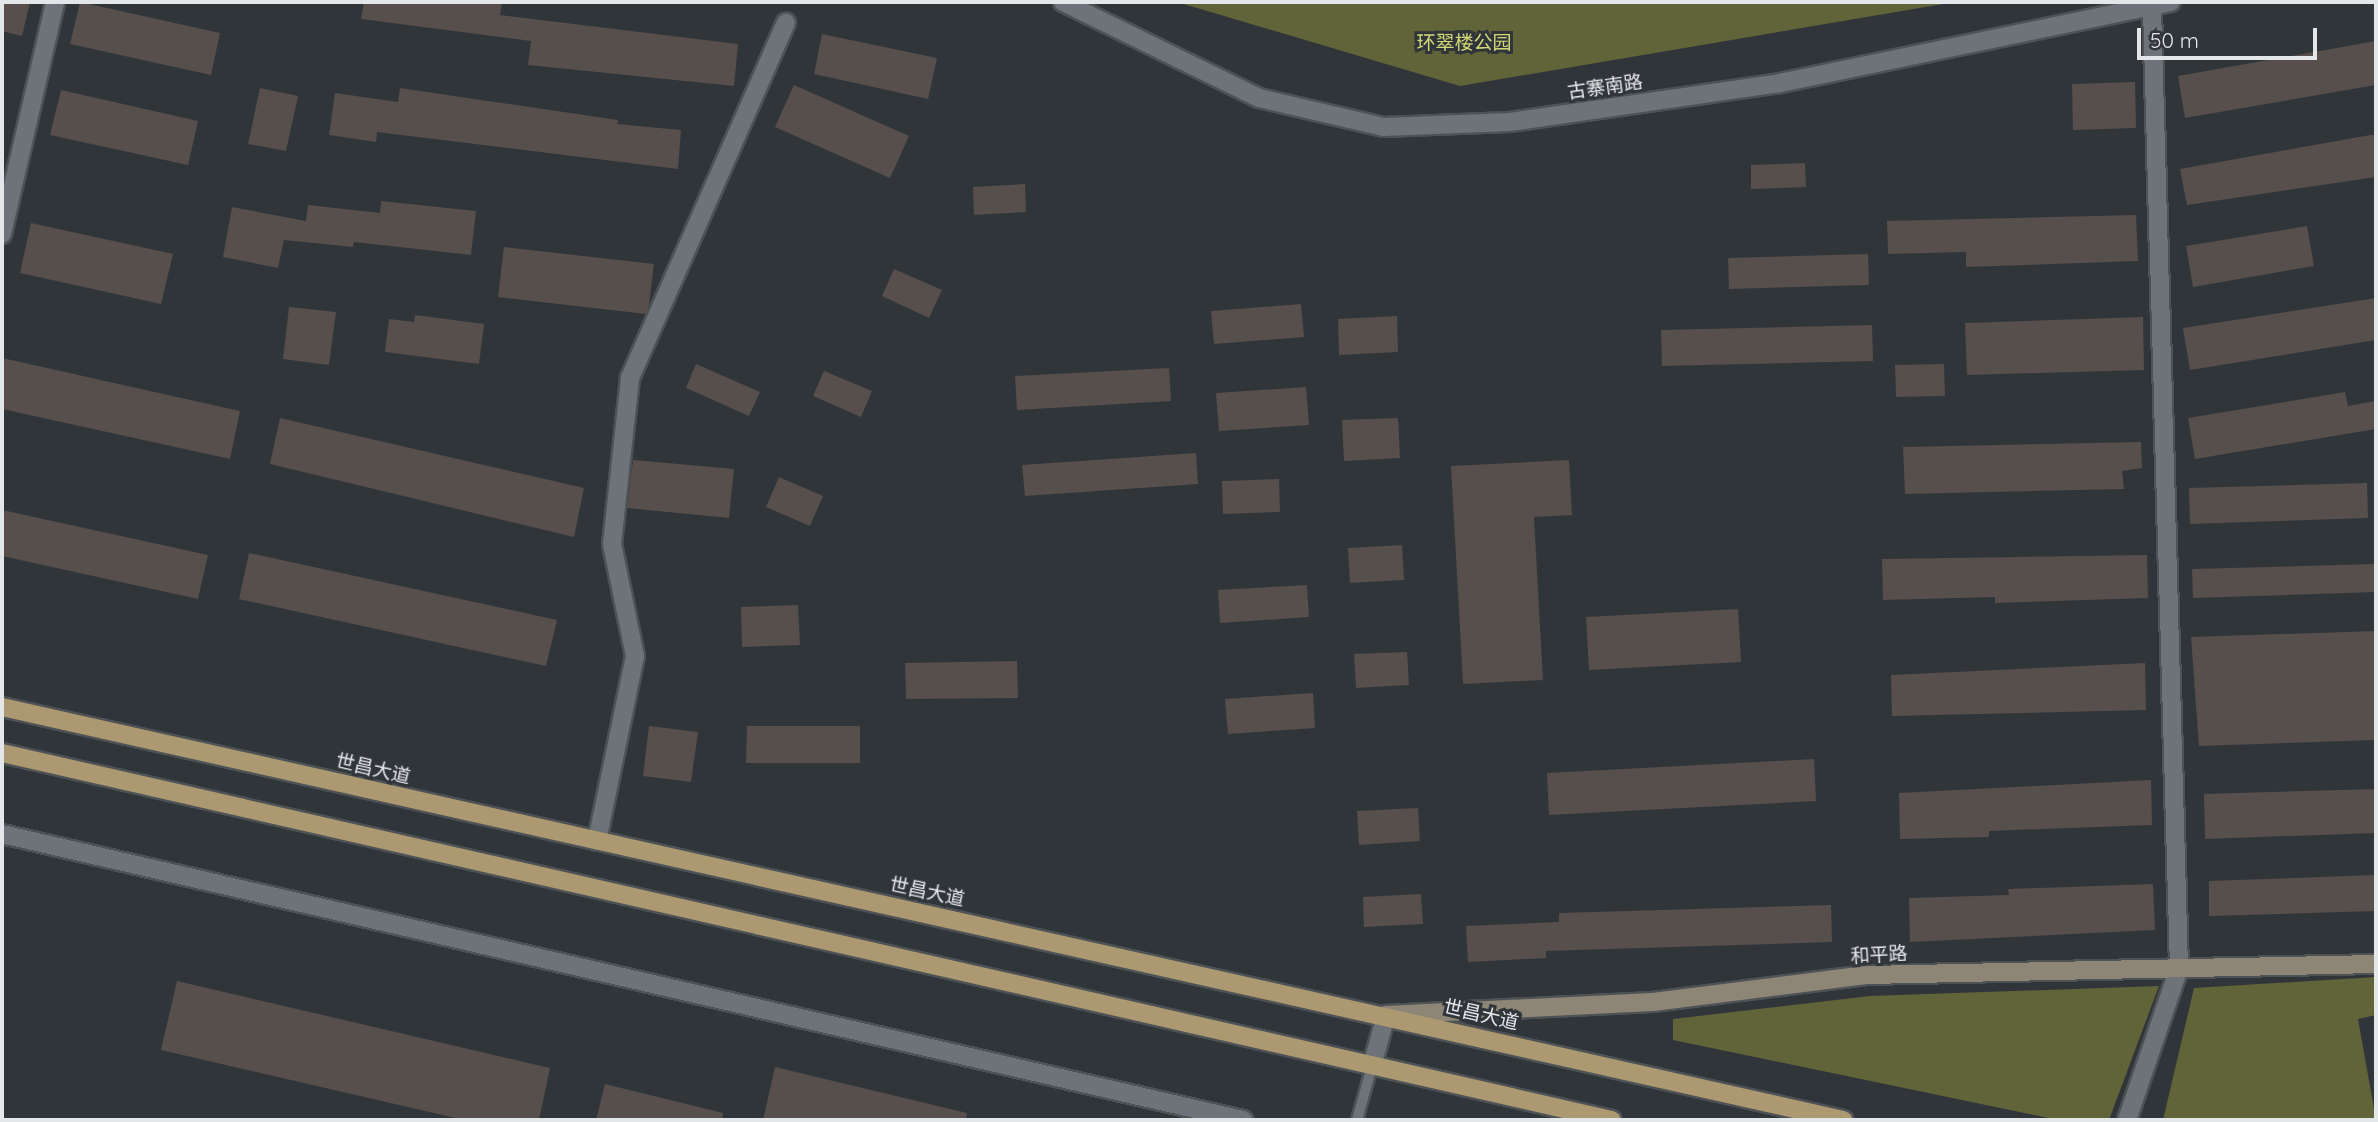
<!DOCTYPE html>
<meta charset="utf-8">
<style>
body{margin:0}
#map{position:relative;width:2378px;height:1122px;overflow:hidden;background:#30353a;font-family:Quicksand,"Noto Sans SC",sans-serif}
div>[style]{position:absolute}
.green>*{inset:0;background:#616339}
.building>*{inset:0;background:#564f4b}
.roads{filter:drop-shadow(2px 0 #4d5255) drop-shadow(-2px 0 #4d5255) drop-shadow(0 2px #4d5255) drop-shadow(0 -2px #4d5255)}
.lane>*{height:10px;margin:-5px;padding:0 5px;transform-origin:5px;border-radius:5px;background:#6e7379}
.street>*{height:18px;margin:-9px;padding:0 9px;transform-origin:9px;border-radius:9px;background:#6e7379}
.secondary>*{height:18px;margin:-9px;padding:0 9px;transform-origin:9px;border-radius:9px;background:#8d8575}
.primary>*{height:18px;margin:-9px;padding:0 9px;transform-origin:9px;border-radius:9px;background:#ac9871}
span{translate:-50% -50%;white-space:nowrap;text-align:center;line-height:1.15;-webkit-text-stroke:6px #30353a;paint-order:stroke}
.park-label{font-size:19px;color:#d3d876}
.street-label{font-size:19px;color:#e4e7ea}
.frame{position:absolute;inset:0;border:4px solid #e4e7ea;pointer-events:none}
.scale{position:absolute;left:2137px;top:28px;width:180px;height:32px;box-sizing:border-box;border:4px solid #e4e7ea;border-top:0;padding-left:9px;font-size:21px;line-height:24px;white-space:nowrap;color:#e4e7ea;-webkit-text-stroke:5px #30353a;paint-order:stroke}
</style>
<div id="map">
<div class="green">
<div style="clip-path:polygon(1177px 2px,1955px 2px,1460px 86px)"></div>
<div style="clip-path:polygon(2376px 977px,2376px 1015px,2358px 1019px,2376px 1120px,2163px 1120px,2194px 988px)"></div>
<div style="clip-path:polygon(2159px 986px,2109px 1120px,2058px 1120px,1673px 1040px,1673px 1019px,1870px 996px)"></div>
</div>
<div class="building">
<div style="clip-path:polygon(2px 2px,30px 2px,22px 36px,2px 31px)"></div>
<div style="clip-path:polygon(80px 2px,220px 33px,211px 75px,70px 44px)"></div>
<div style="clip-path:polygon(364px 2px,502px 2px,500px 15px,738px 44px,734px 86px,528px 65px,531px 41px,361px 19px)"></div>
<div style="clip-path:polygon(822px 34px,937px 58px,928px 99px,814px 74px)"></div>
<div style="clip-path:polygon(2376px 41px,2376px 85px,2185px 118px,2178px 76px)"></div>
<div style="clip-path:polygon(2135px 82px,2136px 128px,2073px 130px,2072px 84px)"></div>
<div style="clip-path:polygon(794px 85px,909px 136px,890px 178px,775px 127px)"></div>
<div style="clip-path:polygon(260px 88px,298px 96px,286px 151px,248px 144px)"></div>
<div style="clip-path:polygon(400px 88px,618px 120px,617px 124px,681px 130px,678px 169px,377px 132px,376px 142px,329px 135px,335px 93px,398px 102px)"></div>
<div style="clip-path:polygon(61px 90px,198px 121px,188px 165px,50px 135px)"></div>
<div style="clip-path:polygon(2376px 134px,2376px 177px,2187px 205px,2180px 169px)"></div>
<div style="clip-path:polygon(1805px 163px,1806px 187px,1751px 189px,1751px 165px)"></div>
<div style="clip-path:polygon(1025px 184px,1026px 212px,974px 215px,973px 187px)"></div>
<div style="clip-path:polygon(381px 201px,476px 211px,471px 255px,354px 242px,353px 247px,284px 240px,278px 268px,223px 257px,232px 207px,306px 221px,308px 205px,380px 213px)"></div>
<div style="clip-path:polygon(2136px 215px,2138px 261px,1966px 267px,1966px 252px,1888px 254px,1887px 221px)"></div>
<div style="clip-path:polygon(31px 223px,173px 254px,161px 304px,20px 273px)"></div>
<div style="clip-path:polygon(2307px 226px,2314px 266px,2193px 287px,2186px 246px)"></div>
<div style="clip-path:polygon(504px 247px,654px 264px,649px 305px,646px 314px,498px 297px)"></div>
<div style="clip-path:polygon(1868px 254px,1869px 285px,1729px 289px,1728px 258px)"></div>
<div style="clip-path:polygon(894px 269px,942px 290px,929px 318px,882px 296px)"></div>
<div style="clip-path:polygon(2376px 298px,2376px 340px,2190px 370px,2183px 328px)"></div>
<div style="clip-path:polygon(1301px 304px,1304px 337px,1214px 344px,1211px 311px)"></div>
<div style="clip-path:polygon(289px 307px,336px 312px,329px 365px,283px 359px)"></div>
<div style="clip-path:polygon(415px 315px,484px 324px,479px 364px,385px 352px,389px 319px,414px 322px)"></div>
<div style="clip-path:polygon(1397px 316px,1398px 352px,1339px 355px,1338px 319px)"></div>
<div style="clip-path:polygon(2143px 317px,2144px 370px,1967px 375px,1965px 323px)"></div>
<div style="clip-path:polygon(1872px 325px,1873px 361px,1662px 366px,1661px 330px)"></div>
<div style="clip-path:polygon(2px 358px,240px 411px,230px 459px,2px 409px)"></div>
<div style="clip-path:polygon(696px 364px,760px 392px,749px 416px,686px 388px)"></div>
<div style="clip-path:polygon(1944px 364px,1945px 396px,1896px 397px,1895px 365px)"></div>
<div style="clip-path:polygon(1169px 368px,1171px 401px,1017px 410px,1015px 376px)"></div>
<div style="clip-path:polygon(824px 371px,872px 391px,861px 417px,813px 396px)"></div>
<div style="clip-path:polygon(1306px 387px,1309px 425px,1219px 431px,1216px 393px)"></div>
<div style="clip-path:polygon(2345px 392px,2348px 406px,2376px 401px,2376px 429px,2195px 459px,2188px 418px)"></div>
<div style="clip-path:polygon(280px 418px,584px 488px,574px 537px,270px 464px)"></div>
<div style="clip-path:polygon(1398px 418px,1400px 458px,1344px 461px,1342px 420px)"></div>
<div style="clip-path:polygon(2141px 442px,2142px 468px,2122px 471px,2124px 489px,1905px 494px,1903px 447px)"></div>
<div style="clip-path:polygon(1196px 453px,1198px 484px,1025px 496px,1022px 465px)"></div>
<div style="clip-path:polygon(633px 460px,734px 469px,729px 518px,627px 508px)"></div>
<div style="clip-path:polygon(1569px 460px,1572px 515px,1534px 517px,1543px 680px,1463px 684px,1451px 466px)"></div>
<div style="clip-path:polygon(779px 477px,823px 496px,810px 526px,766px 507px)"></div>
<div style="clip-path:polygon(1279px 479px,1280px 512px,1223px 514px,1222px 481px)"></div>
<div style="clip-path:polygon(2367px 483px,2368px 518px,2190px 524px,2189px 488px)"></div>
<div style="clip-path:polygon(2px 510px,208px 555px,198px 599px,2px 556px)"></div>
<div style="clip-path:polygon(1402px 545px,1404px 580px,1350px 583px,1348px 548px)"></div>
<div style="clip-path:polygon(249px 553px,557px 620px,546px 666px,239px 599px)"></div>
<div style="clip-path:polygon(2147px 555px,2148px 598px,1995px 603px,1995px 597px,1883px 600px,1882px 559px)"></div>
<div style="clip-path:polygon(2376px 564px,2376px 592px,2193px 598px,2192px 569px)"></div>
<div style="clip-path:polygon(1307px 585px,1309px 617px,1220px 623px,1218px 590px)"></div>
<div style="clip-path:polygon(798px 605px,800px 645px,742px 647px,741px 607px)"></div>
<div style="clip-path:polygon(1738px 609px,1741px 662px,1589px 670px,1586px 617px)"></div>
<div style="clip-path:polygon(2376px 631px,2376px 740px,2199px 746px,2191px 637px)"></div>
<div style="clip-path:polygon(1407px 652px,1409px 685px,1356px 688px,1354px 654px)"></div>
<div style="clip-path:polygon(1017px 661px,1018px 698px,906px 699px,905px 663px)"></div>
<div style="clip-path:polygon(2145px 663px,2146px 710px,1892px 716px,1891px 675px)"></div>
<div style="clip-path:polygon(1313px 693px,1315px 728px,1228px 734px,1225px 699px)"></div>
<div style="clip-path:polygon(649px 726px,698px 732px,691px 782px,643px 776px)"></div>
<div style="clip-path:polygon(747px 726px,860px 726px,860px 763px,746px 763px)"></div>
<div style="clip-path:polygon(1814px 759px,1816px 801px,1549px 815px,1547px 773px)"></div>
<div style="clip-path:polygon(2151px 780px,2152px 825px,1989px 831px,1989px 837px,1900px 839px,1899px 793px)"></div>
<div style="clip-path:polygon(2376px 789px,2376px 833px,2205px 839px,2204px 794px)"></div>
<div style="clip-path:polygon(1418px 808px,1420px 841px,1359px 845px,1357px 811px)"></div>
<div style="clip-path:polygon(2376px 875px,2376px 911px,2209px 916px,2209px 881px)"></div>
<div style="clip-path:polygon(2153px 884px,2155px 930px,1910px 942px,1909px 898px,2009px 895px,2008px 889px)"></div>
<div style="clip-path:polygon(1421px 894px,1423px 924px,1364px 927px,1363px 897px)"></div>
<div style="clip-path:polygon(1831px 905px,1832px 942px,1546px 951px,1546px 958px,1468px 962px,1466px 926px,1559px 922px,1559px 913px)"></div>
<div style="clip-path:polygon(177px 981px,550px 1068px,539px 1120px,464px 1120px,161px 1050px)"></div>
<div style="clip-path:polygon(775px 1067px,967px 1113px,966px 1120px,763px 1120px)"></div>
<div style="clip-path:polygon(605px 1084px,723px 1113px,722px 1120px,596px 1120px)"></div>
</div>
<div class="roads">
<div class="lane">
<div style="left:1357px;top:1120px;width:56px;rotate:-74.5deg"></div>
</div>
<div class="street">
<div style="left:1063px;top:2px;width:218px;rotate:26.1deg"></div>
<div style="left:1259px;top:98px;width:128px;rotate:13.1deg"></div>
<div style="left:1384px;top:127px;width:126px;rotate:-2.3deg"></div>
<div style="left:1510px;top:122px;width:273px;rotate:-8.2deg"></div>
<div style="left:1780px;top:83px;width:399px;rotate:-11.7deg"></div>
<div style="left:2px;top:234px;width:238px;rotate:-77.1deg"></div>
<div style="left:2px;top:834px;width:1274px;rotate:12.98deg"></div>
<div style="left:597px;top:841px;width:189px;rotate:-78.4deg"></div>
<div style="left:635px;top:656px;width:114px;rotate:-101.6deg"></div>
<div style="left:612px;top:544px;width:167px;rotate:-83.8deg"></div>
<div style="left:630px;top:378px;width:388px;rotate:-66.3deg"></div>
<div style="left:1372px;top:1066px;width:53px;rotate:-74.6deg"></div>
<div style="left:2127px;top:1120px;width:161px;rotate:-71.1deg"></div>
<div style="left:2179px;top:968px;width:963px;rotate:-91.61deg"></div>
</div>
<div class="secondary">
<div style="left:1386px;top:1015px;width:267px;rotate:-2.8deg"></div>
<div style="left:1653px;top:1002px;width:217px;rotate:-7.2deg"></div>
<div style="left:1868px;top:975px;width:508px;rotate:-1.24deg"></div>
</div>
<div class="primary">
<div style="left:2px;top:707px;width:1887px;rotate:12.64deg"></div>
<div style="left:2px;top:753px;width:1651px;rotate:12.84deg"></div>
</div>
</div>
<div class="park-label">
<span style="left:1464px;top:43px">环翠楼公园</span>
</div>
<div class="street-label">
<span style="left:1605px;top:87px;rotate:-8deg">古寨南路</span>
<span style="left:373px;top:769px;rotate:13deg">世昌大道</span>
<span style="left:927px;top:892px;rotate:12deg">世昌大道</span>
<span style="left:1879px;top:955px;rotate:-3deg">和平路</span>
<span style="left:1481px;top:1015px;rotate:13deg">世昌大道</span>
</div>
<div class="frame"></div>
<div class="scale">50 m</div>
</div>
